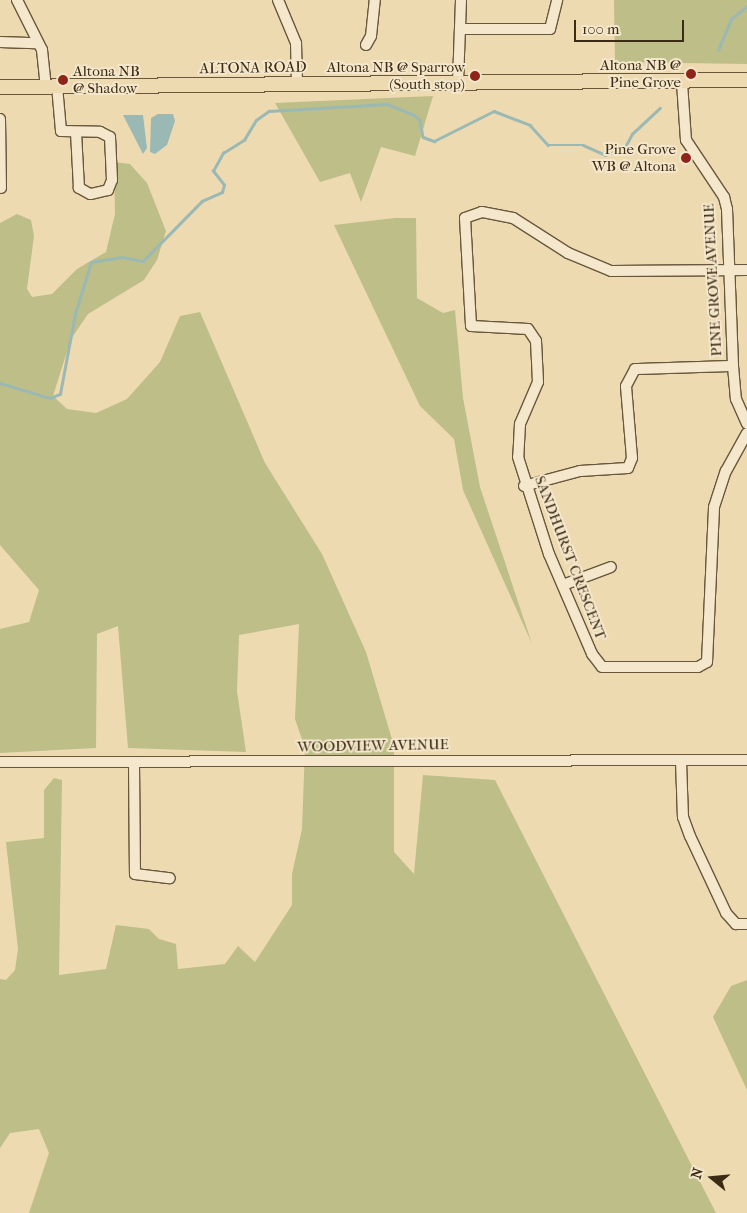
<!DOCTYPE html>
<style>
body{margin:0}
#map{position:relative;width:747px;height:1213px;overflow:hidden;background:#eedab1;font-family:"IM FELL French Canon",serif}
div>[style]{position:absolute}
.green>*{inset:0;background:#bdbe88}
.water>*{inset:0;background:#9bb9b4}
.stream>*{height:2.5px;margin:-1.25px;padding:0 1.25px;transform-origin:1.25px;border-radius:1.25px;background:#9bb9b4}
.roads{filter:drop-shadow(1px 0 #68573b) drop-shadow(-1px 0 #68573b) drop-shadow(0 1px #68573b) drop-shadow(0 -1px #68573b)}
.minor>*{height:10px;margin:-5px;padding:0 5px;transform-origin:5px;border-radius:5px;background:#f4e7cc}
.major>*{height:14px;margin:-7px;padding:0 7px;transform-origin:7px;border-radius:7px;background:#eedab1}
.dots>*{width:14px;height:14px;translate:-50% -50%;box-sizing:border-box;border:2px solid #f4e7cc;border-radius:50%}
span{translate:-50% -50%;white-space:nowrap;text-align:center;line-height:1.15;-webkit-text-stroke:4px #f4e7cc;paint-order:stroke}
.poi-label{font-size:15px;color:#3b2b14}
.right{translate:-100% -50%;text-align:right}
.left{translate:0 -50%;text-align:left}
.street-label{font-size:15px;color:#3b2b14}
.north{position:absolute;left:687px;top:1153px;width:50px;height:50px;-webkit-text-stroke:4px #f4e7cc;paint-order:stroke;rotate:287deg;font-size:14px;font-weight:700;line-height:20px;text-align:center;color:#3b2b14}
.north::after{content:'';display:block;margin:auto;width:18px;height:22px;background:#3b2b14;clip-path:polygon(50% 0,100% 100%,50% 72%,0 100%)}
.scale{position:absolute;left:574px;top:20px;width:110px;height:22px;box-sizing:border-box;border:2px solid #3b2b14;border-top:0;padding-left:6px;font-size:15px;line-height:18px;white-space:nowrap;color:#3b2b14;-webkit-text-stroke:4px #f4e7cc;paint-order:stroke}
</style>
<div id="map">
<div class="green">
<div style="clip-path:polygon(614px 0,747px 0,747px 64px,615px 62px)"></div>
<div style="clip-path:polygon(433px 96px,415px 156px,381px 147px,361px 202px,350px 173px,320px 182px,275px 103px)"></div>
<div style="clip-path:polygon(114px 162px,130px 164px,147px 183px,166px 231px,157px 260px,144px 280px,88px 314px,71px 339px,53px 396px,67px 409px,96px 413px,127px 399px,160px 362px,180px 316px,200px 312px,265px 463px,322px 554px,366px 652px,394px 746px,394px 852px,414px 874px,423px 775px,495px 780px,716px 1213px,29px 1213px,49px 1153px,39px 1129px,10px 1133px,0 1148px,0 979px,6px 980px,15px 970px,18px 949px,6px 842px,44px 838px,44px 790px,54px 778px,62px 780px,59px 975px,106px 969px,116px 925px,149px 929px,159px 939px,176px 944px,178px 969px,225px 964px,238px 946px,255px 962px,292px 905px,292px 874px,302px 829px,305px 748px,295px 719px,299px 624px,239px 635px,237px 691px,246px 752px,128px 748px,118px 626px,97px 634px,96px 748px,0 753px,0 629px,29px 622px,39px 590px,0 545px,0 223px,17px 214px,31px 220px,34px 236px,27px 289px,32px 297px,52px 294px,77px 269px,106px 252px,115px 214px)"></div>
<div style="clip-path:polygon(395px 218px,416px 218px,417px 298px,443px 313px,455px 310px,463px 398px,480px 487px,532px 644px,463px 490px,454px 439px,420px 406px,334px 225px)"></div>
<div style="clip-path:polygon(747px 980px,747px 1090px,713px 1017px,731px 986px)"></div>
</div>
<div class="water">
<div style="clip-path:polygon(158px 114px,173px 114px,175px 121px,167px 145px,155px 154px,150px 152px,151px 118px)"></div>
<div style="clip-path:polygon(143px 115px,147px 148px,143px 154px,123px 115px)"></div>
</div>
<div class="stream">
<div style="left:718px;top:50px;width:34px;rotate:-67deg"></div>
<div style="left:731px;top:19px;width:21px;rotate:-39deg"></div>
<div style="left:0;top:383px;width:52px;rotate:16.7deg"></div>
<div style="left:50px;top:398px;width:11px;rotate:-22deg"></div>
<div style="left:60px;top:394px;width:81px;rotate:-79.4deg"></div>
<div style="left:75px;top:314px;width:54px;rotate:-72.9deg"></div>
<div style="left:91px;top:262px;width:31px;rotate:-9deg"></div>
<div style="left:122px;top:257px;width:21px;rotate:11deg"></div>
<div style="left:143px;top:261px;width:84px;rotate:-45.5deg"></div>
<div style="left:202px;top:201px;width:22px;rotate:-24deg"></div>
<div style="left:222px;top:192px;width:7px;rotate:-74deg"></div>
<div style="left:224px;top:185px;width:18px;rotate:-128deg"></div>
<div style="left:213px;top:171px;width:21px;rotate:-61deg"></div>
<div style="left:223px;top:153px;width:25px;rotate:-32deg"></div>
<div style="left:244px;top:140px;width:23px;rotate:-59deg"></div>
<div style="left:256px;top:120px;width:16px;rotate:-35deg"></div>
<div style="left:269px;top:111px;width:118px;rotate:-3.4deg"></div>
<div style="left:387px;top:104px;width:29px;rotate:22deg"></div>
<div style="left:414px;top:115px;width:8px;rotate:40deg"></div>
<div style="left:420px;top:120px;width:17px;rotate:80deg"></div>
<div style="left:423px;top:137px;width:12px;rotate:20deg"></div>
<div style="left:434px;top:141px;width:67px;rotate:-26.6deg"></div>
<div style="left:494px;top:111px;width:39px;rotate:21deg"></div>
<div style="left:530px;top:125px;width:27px;rotate:48deg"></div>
<div style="left:548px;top:145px;width:35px"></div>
<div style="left:583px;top:145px;width:24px;rotate:24deg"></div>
<div style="left:605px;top:155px;width:20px;rotate:-18deg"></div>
<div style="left:624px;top:149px;width:17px;rotate:-62deg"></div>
<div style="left:632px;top:134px;width:38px;rotate:-43deg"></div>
</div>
<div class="roads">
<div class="minor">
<div style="left:17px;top:0;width:56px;rotate:63.4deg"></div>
<div style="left:42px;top:50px;width:36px;rotate:84deg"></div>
<div style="left:278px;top:0;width:47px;rotate:67.3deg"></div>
<div style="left:296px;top:43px;width:41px;rotate:88.6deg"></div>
<div style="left:460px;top:29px;width:90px"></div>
<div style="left:550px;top:29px;width:30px;rotate:-76deg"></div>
<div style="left:0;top:42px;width:36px;rotate:2deg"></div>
<div style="left:366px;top:45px;width:10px;rotate:-61deg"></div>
<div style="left:371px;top:36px;width:36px;rotate:-84deg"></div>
<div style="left:458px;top:82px;width:82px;rotate:-87.9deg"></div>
<div style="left:682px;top:83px;width:57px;rotate:86deg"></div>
<div style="left:686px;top:140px;width:69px;rotate:56.3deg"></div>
<div style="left:724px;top:197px;width:12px;rotate:76deg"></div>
<div style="left:727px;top:209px;width:157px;rotate:87.8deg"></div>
<div style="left:733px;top:366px;width:33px;rotate:85deg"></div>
<div style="left:736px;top:399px;width:27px;rotate:66deg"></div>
<div style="left:57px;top:86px;width:45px;rotate:84.9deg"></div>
<div style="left:61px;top:131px;width:39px;rotate:1deg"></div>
<div style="left:100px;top:132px;width:11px;rotate:27deg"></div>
<div style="left:110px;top:137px;width:43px;rotate:87.3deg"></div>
<div style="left:112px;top:180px;width:11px;rotate:112deg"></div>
<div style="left:108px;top:190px;width:18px;rotate:167deg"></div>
<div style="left:90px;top:194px;width:13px;rotate:-151deg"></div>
<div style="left:79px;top:188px;width:55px;rotate:-93.1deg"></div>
<div style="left:0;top:119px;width:69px;rotate:89.2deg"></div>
<div style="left:747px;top:270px;width:136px;rotate:179.6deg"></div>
<div style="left:611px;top:271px;width:47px;rotate:-157.3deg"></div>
<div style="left:568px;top:253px;width:65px;rotate:-147.5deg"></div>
<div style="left:513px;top:218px;width:32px;rotate:-169deg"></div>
<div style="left:482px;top:212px;width:18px;rotate:161deg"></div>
<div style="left:465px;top:218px;width:108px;rotate:86.8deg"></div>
<div style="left:471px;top:326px;width:57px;rotate:3deg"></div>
<div style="left:528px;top:329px;width:14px;rotate:56deg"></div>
<div style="left:536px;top:341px;width:41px;rotate:87.2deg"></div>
<div style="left:538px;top:382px;width:46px;rotate:113.2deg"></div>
<div style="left:520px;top:424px;width:33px;rotate:93deg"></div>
<div style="left:518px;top:457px;width:102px;rotate:72.3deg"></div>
<div style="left:549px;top:554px;width:109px;rotate:66.7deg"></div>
<div style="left:592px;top:654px;width:16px;rotate:52deg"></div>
<div style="left:602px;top:667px;width:96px"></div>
<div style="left:698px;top:667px;width:10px;rotate:-29deg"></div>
<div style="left:707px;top:662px;width:155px;rotate:-87.4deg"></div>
<div style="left:714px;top:507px;width:38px;rotate:-72deg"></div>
<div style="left:726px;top:471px;width:43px;rotate:-61.1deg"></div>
<div style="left:524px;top:486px;width:58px;rotate:-15deg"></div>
<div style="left:580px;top:471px;width:48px;rotate:-3.6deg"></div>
<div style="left:628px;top:468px;width:11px;rotate:-68deg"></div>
<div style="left:632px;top:458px;width:72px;rotate:-94.8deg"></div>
<div style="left:626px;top:386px;width:19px;rotate:-62deg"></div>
<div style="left:635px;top:369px;width:98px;rotate:-1.8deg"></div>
<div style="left:563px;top:585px;width:51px;rotate:-20.6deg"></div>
<div style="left:681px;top:761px;width:56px;rotate:88deg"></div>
<div style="left:683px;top:817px;width:20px;rotate:70deg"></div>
<div style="left:690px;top:836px;width:85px;rotate:64.9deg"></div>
<div style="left:726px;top:913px;width:15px;rotate:48deg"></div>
<div style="left:736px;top:924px;width:11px"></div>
<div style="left:0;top:762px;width:747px;rotate:-0.15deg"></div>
<div style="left:134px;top:763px;width:111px;rotate:89.5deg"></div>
<div style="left:135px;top:874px;width:35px;rotate:7deg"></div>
</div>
<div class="major">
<div style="left:0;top:87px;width:747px;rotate:-0.54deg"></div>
</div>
</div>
<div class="dots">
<div style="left:691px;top:74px;background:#8f2418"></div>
<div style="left:475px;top:76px;background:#8f2418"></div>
<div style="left:63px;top:80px;background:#8f2418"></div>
<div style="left:686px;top:158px;background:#8f2418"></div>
</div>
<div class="poi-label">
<span class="right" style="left:681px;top:74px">Altona NB @<br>Pine Grove</span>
<span class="right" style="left:465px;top:76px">Altona NB @ Sparrow<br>(South stop)</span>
<span class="left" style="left:73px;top:80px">Altona NB<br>@ Shadow</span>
<span class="right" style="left:676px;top:158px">Pine Grove<br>WB @ Altona</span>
</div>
<div class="street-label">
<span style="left:253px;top:68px;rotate:-1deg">ALTONA ROAD</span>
<span style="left:713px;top:280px;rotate:-93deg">PINE GROVE AVENUE</span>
<span style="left:570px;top:558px;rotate:69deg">SANDHURST CRESCENT</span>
<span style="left:373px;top:746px;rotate:-1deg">WOODVIEW AVENUE</span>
</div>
<div class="north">N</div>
<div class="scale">100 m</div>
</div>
